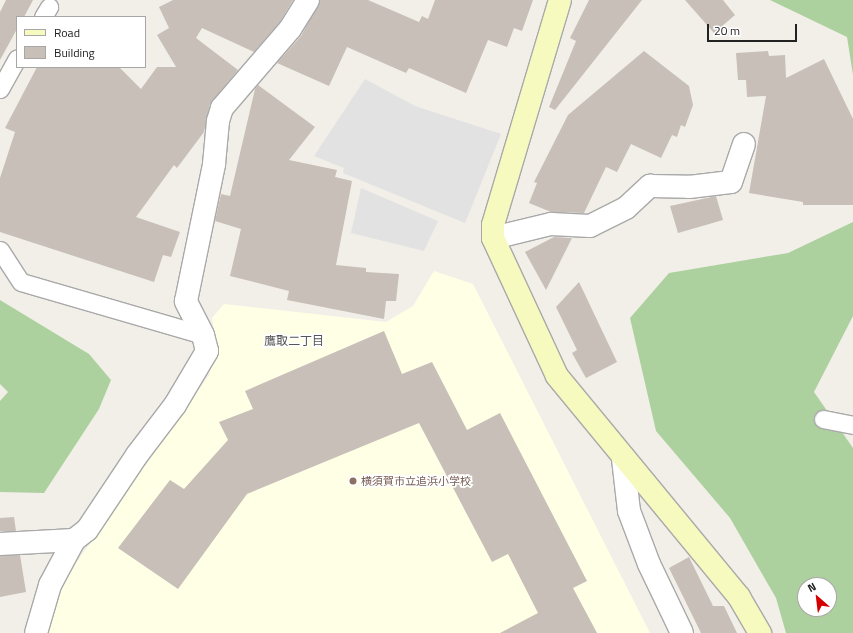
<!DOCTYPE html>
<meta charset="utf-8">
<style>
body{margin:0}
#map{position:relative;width:853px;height:633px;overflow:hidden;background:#f2efe9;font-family:"Titillium Web","Noto Sans JP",sans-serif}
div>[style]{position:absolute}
.education>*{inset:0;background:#ffffe5}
.forest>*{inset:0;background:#add19e}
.parking>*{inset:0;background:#e2e2e2}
.building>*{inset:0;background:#c7bfb8}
.roads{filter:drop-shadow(1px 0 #a9a9a9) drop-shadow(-1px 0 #a9a9a9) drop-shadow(0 1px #a9a9a9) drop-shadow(0 -1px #a9a9a9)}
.lane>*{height:17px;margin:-8.5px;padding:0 8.5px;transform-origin:8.5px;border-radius:8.5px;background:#fff}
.street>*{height:22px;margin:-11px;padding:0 11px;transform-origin:11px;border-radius:11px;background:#fff}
.secondary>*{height:22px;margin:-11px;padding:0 11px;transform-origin:11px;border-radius:11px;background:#f7fabf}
.dots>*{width:11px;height:11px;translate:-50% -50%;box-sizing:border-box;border:2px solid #fff;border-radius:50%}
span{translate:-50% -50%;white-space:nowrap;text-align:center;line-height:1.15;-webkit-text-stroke:3.5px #fff;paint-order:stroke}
.education-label{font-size:11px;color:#785e54}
.left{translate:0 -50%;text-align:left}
.neighbourhood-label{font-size:12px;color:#555}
.legend{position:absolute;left:16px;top:16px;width:130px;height:52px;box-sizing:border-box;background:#fff;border:1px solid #a7a7a7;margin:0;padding:5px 7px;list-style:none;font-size:12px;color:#222}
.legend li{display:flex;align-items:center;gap:8px;height:20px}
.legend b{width:20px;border:1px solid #a7a7a7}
.north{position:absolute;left:797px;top:577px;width:40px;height:40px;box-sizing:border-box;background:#fff;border:1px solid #a7a7a7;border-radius:50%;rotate:332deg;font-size:11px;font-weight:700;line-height:16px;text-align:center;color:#222}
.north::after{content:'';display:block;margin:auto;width:14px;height:18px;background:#d40000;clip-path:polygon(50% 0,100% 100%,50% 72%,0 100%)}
.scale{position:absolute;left:707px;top:24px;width:90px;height:18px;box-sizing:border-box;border:2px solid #222;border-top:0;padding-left:5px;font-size:12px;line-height:14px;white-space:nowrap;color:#222;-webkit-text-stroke:3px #fff;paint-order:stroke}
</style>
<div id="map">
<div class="education">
<div style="clip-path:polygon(434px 271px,473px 284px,650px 633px,46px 633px,59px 587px,209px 375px,216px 345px,212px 318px,224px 304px,386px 322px,413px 306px)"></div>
</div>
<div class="forest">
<div style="clip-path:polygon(770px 0,853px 0,853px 75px,847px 37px)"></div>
<div style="clip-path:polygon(evenodd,853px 222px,853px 316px,814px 392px,853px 448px,853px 633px,786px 633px,776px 598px,730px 518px,656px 431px,630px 318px,669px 273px,788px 253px,853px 222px,805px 585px,829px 585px,829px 609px,805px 609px,805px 585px)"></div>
<div style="clip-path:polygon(0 300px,89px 354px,111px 380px,99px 409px,44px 493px,0 492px,0 401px,8px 392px,0 384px)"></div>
</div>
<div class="parking">
<div style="clip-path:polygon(365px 79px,415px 106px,501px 134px,465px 223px,343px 173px,344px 168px,314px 156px)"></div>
<div style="clip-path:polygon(361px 188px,438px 221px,424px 251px,351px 233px)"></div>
</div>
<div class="building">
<div style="clip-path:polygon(6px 0,33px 0,24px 17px,17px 17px,17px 29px,0 60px,0 12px)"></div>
<div style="clip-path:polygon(173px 0,293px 0,280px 22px,254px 52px,202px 28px,196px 38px,238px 70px,210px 104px,204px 132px,177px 168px,174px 165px,136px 217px,180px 232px,171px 257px,163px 255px,154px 282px,0 232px,0 178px,15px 132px,5px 128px,37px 67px,119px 67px,141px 89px,157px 67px,176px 67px,157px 35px,169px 28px,159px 7px)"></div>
<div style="clip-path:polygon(320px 0,368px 0,419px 22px,422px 16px,428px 19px,435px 0,533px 0,522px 31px,514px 28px,507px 47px,488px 40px,466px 93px,409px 68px,406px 73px,347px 47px,329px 86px,277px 63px,301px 36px)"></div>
<div style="clip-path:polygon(589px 0,642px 0,555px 110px,549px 107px,576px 41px,570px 38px)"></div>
<div style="clip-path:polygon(685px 0,723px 0,735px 15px,714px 33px)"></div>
<div style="clip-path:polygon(644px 51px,689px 86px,693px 105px,685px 127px,681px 125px,677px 137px,672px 135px,661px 158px,631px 144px,617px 172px,606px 167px,584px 213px,551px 212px,529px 203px,537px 183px,534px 182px,568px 115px)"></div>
<div style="clip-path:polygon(768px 51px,769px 56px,785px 55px,786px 78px,824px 59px,853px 119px,853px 205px,803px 205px,803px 202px,749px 193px,766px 96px,747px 97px,746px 80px,738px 80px,736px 53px)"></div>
<div style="clip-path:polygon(258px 85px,315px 127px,289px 160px,337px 170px,335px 177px,352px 181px,336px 265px,366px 268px,366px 272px,399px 274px,396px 301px,386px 301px,384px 319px,287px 300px,289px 291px,230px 276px,241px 229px,215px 221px,221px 194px,230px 196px,255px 89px)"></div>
<div style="clip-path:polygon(716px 196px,723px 220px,678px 233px,670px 206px)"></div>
<div style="clip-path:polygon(554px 237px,572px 238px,546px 290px,525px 252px)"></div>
<div style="clip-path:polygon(579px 282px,617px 362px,586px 378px,572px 353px,577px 350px,556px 307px)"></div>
<div style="clip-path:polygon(384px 331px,402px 374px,432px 362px,467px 430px,500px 413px,587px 581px,573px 588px,597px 633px,500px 633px,538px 613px,508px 554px,492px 562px,419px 423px,247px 494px,178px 589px,118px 548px,170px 480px,184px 489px,228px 440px,219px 422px,253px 409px,245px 391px)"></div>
<div style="clip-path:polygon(14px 517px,16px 531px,0 531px,0 518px)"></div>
<div style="clip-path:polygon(20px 555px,26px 592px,0 597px,0 556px)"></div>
<div style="clip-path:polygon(689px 557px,713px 606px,724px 606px,737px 633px,701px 633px,669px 568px)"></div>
</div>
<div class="roads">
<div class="lane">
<div style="left:43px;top:17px;width:12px;rotate:-59deg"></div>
<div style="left:0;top:89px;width:35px;rotate:-61deg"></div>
<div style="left:0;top:250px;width:38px;rotate:57deg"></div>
<div style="left:21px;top:282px;width:190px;rotate:16.2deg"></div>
<div style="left:823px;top:419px;width:31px;rotate:11deg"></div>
</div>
<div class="street">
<div style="left:493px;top:238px;width:60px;rotate:-13.6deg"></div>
<div style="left:551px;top:224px;width:39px;rotate:3deg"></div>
<div style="left:590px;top:226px;width:40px;rotate:-26.6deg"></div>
<div style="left:626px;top:208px;width:33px;rotate:-43deg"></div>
<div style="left:650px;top:186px;width:39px;rotate:1deg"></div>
<div style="left:689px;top:187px;width:42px;rotate:-6.8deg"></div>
<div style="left:731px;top:182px;width:40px;rotate:-71.1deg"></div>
<div style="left:623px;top:459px;width:52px;rotate:83.4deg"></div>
<div style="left:629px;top:511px;width:57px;rotate:69.3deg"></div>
<div style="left:649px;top:564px;width:76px;rotate:64.4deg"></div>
<div style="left:0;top:544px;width:74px;rotate:-3.1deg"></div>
<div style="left:36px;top:633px;width:50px;rotate:-73.7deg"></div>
<div style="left:50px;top:585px;width:51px;rotate:-61.9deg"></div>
<div style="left:74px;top:540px;width:16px;rotate:-38deg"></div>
<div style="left:87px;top:530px;width:90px;rotate:-56.3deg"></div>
<div style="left:137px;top:455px;width:63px;rotate:-52.8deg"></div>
<div style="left:175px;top:405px;width:63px;rotate:-59.3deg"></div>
<div style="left:207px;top:351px;width:16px;rotate:-104deg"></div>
<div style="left:203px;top:335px;width:38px;rotate:-117deg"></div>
<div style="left:186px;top:301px;width:140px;rotate:-78.4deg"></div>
<div style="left:214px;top:164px;width:43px;rotate:-84.7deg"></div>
<div style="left:218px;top:121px;width:14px;rotate:-73deg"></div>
<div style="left:222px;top:108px;width:104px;rotate:-49.3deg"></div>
<div style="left:290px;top:29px;width:34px;rotate:-58deg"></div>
</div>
<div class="secondary">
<div style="left:560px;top:0;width:235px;rotate:106.6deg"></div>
<div style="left:493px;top:225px;width:13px;rotate:90deg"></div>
<div style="left:493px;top:238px;width:152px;rotate:65.1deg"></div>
<div style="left:557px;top:376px;width:286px;rotate:50.5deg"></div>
<div style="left:739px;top:597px;width:42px;rotate:59.7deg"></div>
</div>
</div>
<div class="dots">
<div style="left:353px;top:481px;background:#8d6e63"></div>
</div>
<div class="education-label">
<span class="left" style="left:361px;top:481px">横須賀市立追浜小学校</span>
</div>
<div class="neighbourhood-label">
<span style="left:294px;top:341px">鷹取二丁目</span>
</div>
<ul class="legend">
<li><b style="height:5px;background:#f7fabf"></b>Road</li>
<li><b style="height:11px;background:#c7bfb8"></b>Building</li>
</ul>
<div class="north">N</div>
<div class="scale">20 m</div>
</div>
